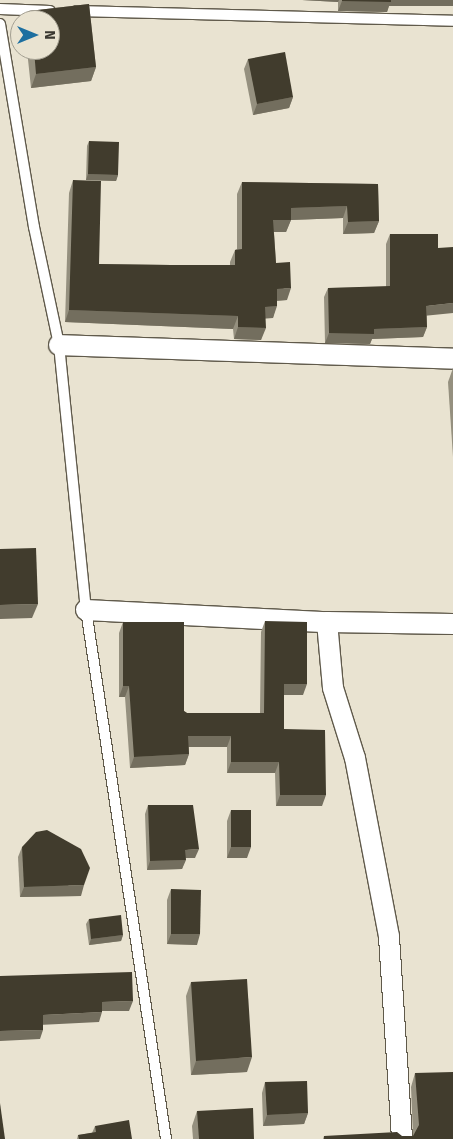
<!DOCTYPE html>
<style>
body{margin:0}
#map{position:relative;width:453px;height:1139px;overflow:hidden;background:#e9e3d1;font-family:"Fira Sans",sans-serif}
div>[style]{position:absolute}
.roads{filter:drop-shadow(1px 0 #605a4b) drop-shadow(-1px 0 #605a4b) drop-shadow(0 1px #605a4b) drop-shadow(0 -1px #605a4b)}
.lane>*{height:10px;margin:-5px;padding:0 5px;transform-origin:5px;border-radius:5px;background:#fff}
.street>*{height:20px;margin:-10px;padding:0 10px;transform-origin:10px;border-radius:10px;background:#fff}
.wall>*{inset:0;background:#95907f}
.shaded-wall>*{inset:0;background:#736e5e}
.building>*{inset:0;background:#413c2d}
span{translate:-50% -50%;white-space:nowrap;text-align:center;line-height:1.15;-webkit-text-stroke:5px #e9e3d1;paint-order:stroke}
.north{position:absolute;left:10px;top:10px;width:50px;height:50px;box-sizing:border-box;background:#e9e3d1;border:1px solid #a39f91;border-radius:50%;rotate:90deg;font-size:14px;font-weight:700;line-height:20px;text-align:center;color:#3a3831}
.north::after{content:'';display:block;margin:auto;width:18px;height:22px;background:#1d6fa0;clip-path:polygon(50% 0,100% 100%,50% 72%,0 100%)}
</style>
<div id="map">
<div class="roads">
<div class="lane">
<div style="left:0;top:9px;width:50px;rotate:2.3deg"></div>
<div style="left:77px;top:11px;width:376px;rotate:1.5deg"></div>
<div style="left:0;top:24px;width:206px;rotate:80.5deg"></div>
<div style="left:34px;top:227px;width:121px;rotate:78deg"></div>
<div style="left:59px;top:345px;width:266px;rotate:84.2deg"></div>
<div style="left:86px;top:610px;width:535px;rotate:81.4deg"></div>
</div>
<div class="street">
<div style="left:59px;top:345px;width:394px;rotate:2deg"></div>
<div style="left:86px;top:610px;width:241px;rotate:2.9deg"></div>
<div style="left:327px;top:622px;width:126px;rotate:0.9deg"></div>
<div style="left:327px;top:622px;width:66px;rotate:84.8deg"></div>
<div style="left:333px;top:688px;width:73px;rotate:72.6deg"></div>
<div style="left:355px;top:758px;width:182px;rotate:79.2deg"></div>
<div style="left:389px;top:937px;width:202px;rotate:86.3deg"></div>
</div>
</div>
<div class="wall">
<div style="clip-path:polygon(302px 0,453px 0,453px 6px,389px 6px,387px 12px,338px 11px,338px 2px)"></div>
<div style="clip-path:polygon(89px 4px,96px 67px,91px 81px,31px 88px,27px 50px,50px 50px,50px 20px,26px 20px,29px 11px)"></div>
<div style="clip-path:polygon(248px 59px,293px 97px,289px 108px,253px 115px,244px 69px)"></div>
<div style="clip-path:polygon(89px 141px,118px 175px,116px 181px,86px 180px,87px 146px)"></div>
<div style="clip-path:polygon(73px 180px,99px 264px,171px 265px,230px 265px,230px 262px,235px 250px,237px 249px,237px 194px,242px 182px,378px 184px,379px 221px,374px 233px,343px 234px,343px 218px,291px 220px,286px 232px,274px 232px,276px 263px,287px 300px,277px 301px,273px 318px,265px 318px,261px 340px,234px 339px,233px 329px,65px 322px,69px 193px)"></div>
<div style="clip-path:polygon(390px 234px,438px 248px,427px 315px,427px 327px,423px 337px,372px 339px,370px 344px,325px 343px,324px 297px,328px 288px,386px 287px,386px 244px)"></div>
<div style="clip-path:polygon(453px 368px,453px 457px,448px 382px)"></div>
<div style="clip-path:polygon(265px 621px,303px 695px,284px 695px,284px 729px,322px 806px,276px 806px,275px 773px,227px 773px,227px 747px,189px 747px,189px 754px,185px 765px,130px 768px,125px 697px,119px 697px,119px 633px,123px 622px,184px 711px,187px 713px,260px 713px,261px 632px)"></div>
<div style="clip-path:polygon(148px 805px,195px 858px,186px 858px,182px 869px,147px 870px,145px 814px)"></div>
<div style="clip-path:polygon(231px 810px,247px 858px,227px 858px,227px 821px)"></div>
<div style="clip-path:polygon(22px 847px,81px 896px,20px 897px,18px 857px)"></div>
<div style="clip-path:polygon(171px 889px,197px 945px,167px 944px,167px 900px)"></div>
<div style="clip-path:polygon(89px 919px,123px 935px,121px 941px,89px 945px,86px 924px)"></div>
<div style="clip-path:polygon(191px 982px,247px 1072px,191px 1075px,186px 996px)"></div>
<div style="clip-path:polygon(415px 1073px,453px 1139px,323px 1139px,324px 1136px,413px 1136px,411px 1087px)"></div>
<div style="clip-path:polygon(265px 1082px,308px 1113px,304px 1124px,263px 1126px,262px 1093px)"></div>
<div style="clip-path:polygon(197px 1111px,254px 1139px,193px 1139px,192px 1126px)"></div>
<div style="clip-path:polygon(95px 1126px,132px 1139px,77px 1139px,78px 1135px,92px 1133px)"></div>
</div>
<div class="shaded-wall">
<div style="clip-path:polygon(302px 0,339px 0,338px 2px)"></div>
<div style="clip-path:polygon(389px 0,453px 0,453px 6px,389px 6px,387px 12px,338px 11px,342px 1px)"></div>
<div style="clip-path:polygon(96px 67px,91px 81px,31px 88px,36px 74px)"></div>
<div style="clip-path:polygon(293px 97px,289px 108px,253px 115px,257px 104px)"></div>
<div style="clip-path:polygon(88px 174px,118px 175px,116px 181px,86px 180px)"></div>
<div style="clip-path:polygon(347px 206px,343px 218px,291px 220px,286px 232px,269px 232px,273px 220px,291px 208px)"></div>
<div style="clip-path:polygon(379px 221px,374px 233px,343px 234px,348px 222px)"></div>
<div style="clip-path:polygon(291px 288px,287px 300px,272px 301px,277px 289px)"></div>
<div style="clip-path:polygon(453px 303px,453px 313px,423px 316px,426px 306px)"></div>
<div style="clip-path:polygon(277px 306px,273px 318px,260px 319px,265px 307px)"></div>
<div style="clip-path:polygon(69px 310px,238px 316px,233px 329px,65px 322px)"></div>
<div style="clip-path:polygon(238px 327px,266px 328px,261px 340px,234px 339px)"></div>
<div style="clip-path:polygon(427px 327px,423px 337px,372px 339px,370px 344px,325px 343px,329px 333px,374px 329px)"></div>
<div style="clip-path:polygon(38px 604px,32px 618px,0 619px,0 605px)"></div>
<div style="clip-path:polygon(284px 684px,307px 684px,303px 695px,280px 695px)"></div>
<div style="clip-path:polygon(123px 686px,129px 686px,125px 697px,119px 697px)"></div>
<div style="clip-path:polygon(188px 736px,231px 736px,227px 747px,184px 747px)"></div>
<div style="clip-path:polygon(189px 754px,185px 765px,130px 768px,134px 757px)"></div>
<div style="clip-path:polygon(231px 762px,279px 762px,275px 773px,227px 773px)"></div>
<div style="clip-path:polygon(280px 795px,326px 795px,322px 806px,276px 806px)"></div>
<div style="clip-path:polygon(231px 847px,251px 847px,247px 858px,227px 858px)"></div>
<div style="clip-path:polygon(199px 849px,195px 858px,182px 858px,185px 850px)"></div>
<div style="clip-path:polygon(186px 860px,182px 869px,147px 870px,150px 861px)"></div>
<div style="clip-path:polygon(84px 885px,81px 896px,20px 897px,24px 887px)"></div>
<div style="clip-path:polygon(171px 934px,200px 934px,197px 945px,167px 944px)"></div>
<div style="clip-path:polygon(123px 935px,121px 941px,89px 945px,91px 939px)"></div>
<div style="clip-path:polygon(133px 1001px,129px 1011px,98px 1011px,102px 1002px)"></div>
<div style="clip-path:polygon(102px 1012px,99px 1022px,39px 1025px,43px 1015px)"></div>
<div style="clip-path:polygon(43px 1030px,40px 1039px,0 1041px,0 1031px)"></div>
<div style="clip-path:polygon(252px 1057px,247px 1072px,191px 1075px,196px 1061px)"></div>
<div style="clip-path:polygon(308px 1113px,304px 1124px,263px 1126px,267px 1115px)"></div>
</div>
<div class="building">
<div style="clip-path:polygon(342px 0,391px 0,391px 2px,342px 1px)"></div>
<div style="clip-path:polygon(89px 4px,96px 67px,36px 74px,34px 50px,50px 50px,50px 20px,30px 20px,29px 11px)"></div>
<div style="clip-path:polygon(285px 52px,293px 97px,257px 104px,248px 59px)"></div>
<div style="clip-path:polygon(89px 141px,119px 142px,118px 175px,88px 174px)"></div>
<div style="clip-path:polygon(73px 180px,101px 181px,99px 264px,171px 265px,235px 265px,235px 250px,242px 249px,242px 182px,378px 184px,379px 221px,348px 222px,347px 206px,291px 208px,291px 220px,273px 220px,276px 263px,290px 262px,291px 288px,277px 289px,277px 306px,265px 307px,266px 328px,238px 327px,238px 316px,69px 310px)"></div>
<div style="clip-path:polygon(390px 234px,438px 234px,438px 248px,453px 247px,453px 303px,426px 306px,427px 327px,374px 329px,374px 334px,329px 333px,328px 288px,390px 286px)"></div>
<div style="clip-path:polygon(36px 548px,38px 604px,0 605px,0 549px)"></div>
<div style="clip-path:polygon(265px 621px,307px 622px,307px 684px,284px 684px,284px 729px,325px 730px,326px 795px,280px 795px,279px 762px,231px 762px,231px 736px,188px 736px,189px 754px,134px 757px,129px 686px,123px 686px,123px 622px,184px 622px,184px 711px,187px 713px,264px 713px)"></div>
<div style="clip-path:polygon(148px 805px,193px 805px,199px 849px,185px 850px,186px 860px,150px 861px)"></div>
<div style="clip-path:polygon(231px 810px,251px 810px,251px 847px,231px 847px)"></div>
<div style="clip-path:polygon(47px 830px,81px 849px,90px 868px,84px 885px,24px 887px,22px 847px,36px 832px)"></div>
<div style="clip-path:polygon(171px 889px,201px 890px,200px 934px,171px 934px)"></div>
<div style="clip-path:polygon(121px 915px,123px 935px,91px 939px,89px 919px)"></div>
<div style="clip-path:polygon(132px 972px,133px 1001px,102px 1002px,102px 1012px,43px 1015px,43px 1030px,0 1031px,0 976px)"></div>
<div style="clip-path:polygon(247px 979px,252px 1057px,196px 1061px,191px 982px)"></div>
<div style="clip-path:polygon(453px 1072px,453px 1139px,324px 1139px,324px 1136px,397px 1132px,402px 1136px,413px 1136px,419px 1125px,415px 1073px)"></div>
<div style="clip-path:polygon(307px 1081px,308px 1113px,267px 1115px,265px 1082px)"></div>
<div style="clip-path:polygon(0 1103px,5px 1139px,0 1139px)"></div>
<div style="clip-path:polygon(253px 1108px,254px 1139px,199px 1139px,197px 1111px)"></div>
<div style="clip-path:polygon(129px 1120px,132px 1139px,79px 1139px,78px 1135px,96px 1132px,95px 1126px)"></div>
</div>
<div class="north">N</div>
</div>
